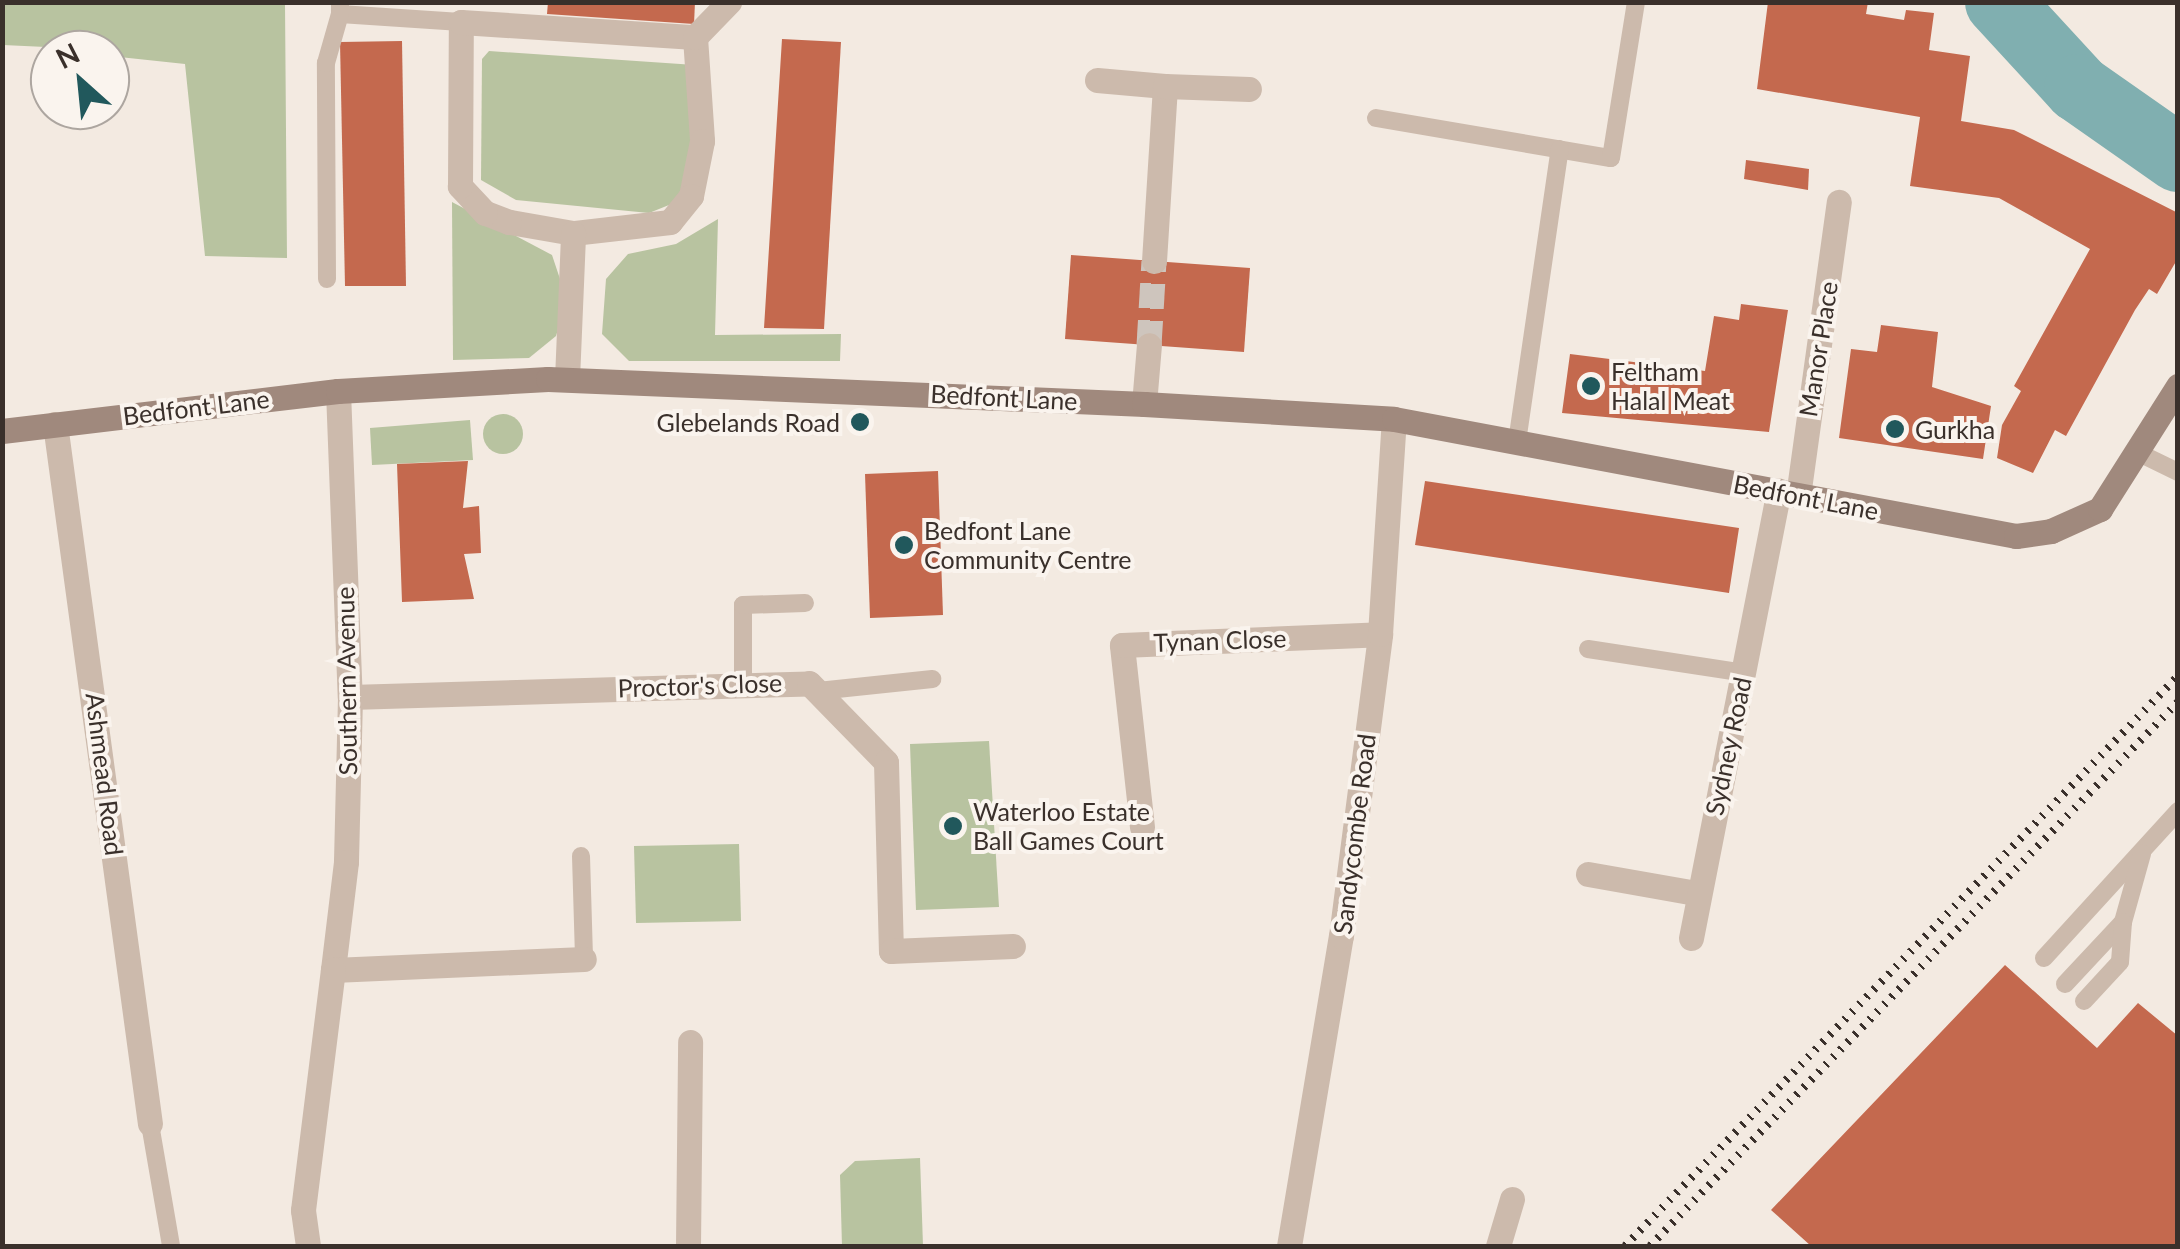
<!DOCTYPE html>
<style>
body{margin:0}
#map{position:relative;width:2180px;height:1249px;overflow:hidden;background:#f3eae1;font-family:Lato,sans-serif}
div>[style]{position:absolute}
.green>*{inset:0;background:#b8c3a0}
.round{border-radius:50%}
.river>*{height:68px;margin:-34px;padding:0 34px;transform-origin:34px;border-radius:34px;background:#80afb0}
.building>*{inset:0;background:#c4694e}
.minor-tunnel>*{height:25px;margin-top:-12.5px;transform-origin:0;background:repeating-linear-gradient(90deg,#cec5bd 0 25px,transparent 0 37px)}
.service>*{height:18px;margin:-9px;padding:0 9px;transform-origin:9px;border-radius:9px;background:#ccbaac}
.minor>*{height:25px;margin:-12.5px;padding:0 12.5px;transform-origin:12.5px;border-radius:12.5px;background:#ccbaac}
.secondary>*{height:25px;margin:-12.5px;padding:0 12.5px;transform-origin:12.5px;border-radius:12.5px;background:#a0897d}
.rail>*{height:8px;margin-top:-4px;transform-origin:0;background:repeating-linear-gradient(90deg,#3a302b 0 2.5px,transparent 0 10.5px)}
.dots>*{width:28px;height:28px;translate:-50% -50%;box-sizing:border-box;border:5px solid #faf4ee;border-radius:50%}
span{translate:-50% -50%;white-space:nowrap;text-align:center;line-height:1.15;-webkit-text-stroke:8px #faf4ee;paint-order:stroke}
.street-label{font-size:25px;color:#3a302b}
.poi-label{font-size:25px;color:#3a302b}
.left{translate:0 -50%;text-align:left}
.right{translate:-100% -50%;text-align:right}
.frame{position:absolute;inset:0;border:5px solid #3a302b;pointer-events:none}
.north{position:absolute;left:30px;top:30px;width:100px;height:100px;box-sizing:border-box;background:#faf4ee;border:2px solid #ada6a0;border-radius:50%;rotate:333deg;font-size:28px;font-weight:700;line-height:40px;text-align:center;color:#3a302b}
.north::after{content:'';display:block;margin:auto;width:35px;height:45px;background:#21585c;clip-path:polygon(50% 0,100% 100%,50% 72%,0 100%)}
</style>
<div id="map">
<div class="green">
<div style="clip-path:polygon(2px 3px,285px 3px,287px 258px,205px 256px,185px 64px,110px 56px,110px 50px,3px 45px)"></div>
<div style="clip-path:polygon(489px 51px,695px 65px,695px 134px,679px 201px,649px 213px,516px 200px,481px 180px,482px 59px)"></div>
<div style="clip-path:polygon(452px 202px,552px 255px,564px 291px,562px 317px,556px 336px,529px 358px,453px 360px)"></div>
<div style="clip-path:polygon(718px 219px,715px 335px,841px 334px,840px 361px,629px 361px,602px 334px,606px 279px,628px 254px,676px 244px)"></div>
<div class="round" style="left:483px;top:414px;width:40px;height:40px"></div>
<div style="clip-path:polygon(470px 420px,473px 460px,372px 465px,370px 428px)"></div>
<div style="clip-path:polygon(989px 741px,999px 907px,916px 910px,910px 744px)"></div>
<div style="clip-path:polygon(739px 844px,741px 921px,636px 923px,634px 846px)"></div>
<div style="clip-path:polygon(920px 1158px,923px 1246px,842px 1246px,840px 1175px,855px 1161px)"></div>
</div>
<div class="river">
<div style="left:1999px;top:2px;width:117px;rotate:47.4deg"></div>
<div style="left:2078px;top:88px;width:122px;rotate:35deg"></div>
</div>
<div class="building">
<div style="clip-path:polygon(548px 2px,695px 2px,694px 24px,547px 14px)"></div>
<div style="clip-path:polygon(1768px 2px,1868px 2px,1866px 14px,1904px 20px,1906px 10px,1934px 13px,1929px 50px,1970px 56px,1961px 121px,2014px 130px,2178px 213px,2178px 258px,2157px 294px,2149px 289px,2135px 310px,2066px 436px,2055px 430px,2033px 473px,1997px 458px,2002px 425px,2021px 391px,2014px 386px,2090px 249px,1999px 198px,1910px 186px,1920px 117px,1757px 89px)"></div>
<div style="clip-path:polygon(782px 39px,841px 42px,824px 329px,764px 328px)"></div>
<div style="clip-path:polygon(402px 41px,406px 286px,345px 286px,340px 42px)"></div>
<div style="clip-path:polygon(1746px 160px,1809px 169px,1808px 190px,1744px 179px)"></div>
<div style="clip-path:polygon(1071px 255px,1250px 268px,1244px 352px,1065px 339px)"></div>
<div style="clip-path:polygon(1741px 304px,1788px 310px,1769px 432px,1562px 413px,1570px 354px,1705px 371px,1714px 316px,1739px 320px)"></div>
<div style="clip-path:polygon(1881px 325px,1938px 332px,1932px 387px,1991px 406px,1983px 459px,1839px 438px,1851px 349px,1877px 352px)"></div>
<div style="clip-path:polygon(468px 461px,463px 508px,479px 506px,481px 553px,464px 554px,474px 599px,402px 602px,397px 464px)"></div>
<div style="clip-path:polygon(938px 471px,943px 615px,870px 618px,865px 474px)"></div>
<div style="clip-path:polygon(1425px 481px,1739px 528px,1729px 593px,1415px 545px)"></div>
<div style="clip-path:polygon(2005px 965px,2097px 1048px,2138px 1003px,2178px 1036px,2178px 1246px,1811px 1246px,1771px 1210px)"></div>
</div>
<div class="minor-tunnel">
<div style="left:1149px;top:345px;width:84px;rotate:-86.6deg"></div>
</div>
<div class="service">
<div style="left:340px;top:3px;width:11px;rotate:90deg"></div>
<div style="left:340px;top:14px;width:121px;rotate:3.8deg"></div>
<div style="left:1376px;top:118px;width:238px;rotate:9.7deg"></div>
<div style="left:1611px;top:158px;width:158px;rotate:-80.9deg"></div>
<div style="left:327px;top:279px;width:216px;rotate:-90.3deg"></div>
<div style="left:326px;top:63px;width:51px;rotate:-74.1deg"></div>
<div style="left:1517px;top:442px;width:296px;rotate:-81.7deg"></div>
<div style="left:2141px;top:454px;width:41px;rotate:25.9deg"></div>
<div style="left:1588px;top:649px;width:158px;rotate:8.7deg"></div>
<div style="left:743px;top:683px;width:78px;rotate:-90deg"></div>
<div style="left:743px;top:605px;width:62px;rotate:-1.8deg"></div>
<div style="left:818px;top:691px;width:115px;rotate:-6deg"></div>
<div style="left:581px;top:856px;width:103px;rotate:88.3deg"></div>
<div style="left:2044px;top:958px;width:199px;rotate:-47.6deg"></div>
<div style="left:2065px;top:984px;width:85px;rotate:-46.9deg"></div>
<div style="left:2123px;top:922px;width:71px;rotate:-74.4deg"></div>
<div style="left:2084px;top:1001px;width:53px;rotate:-47.3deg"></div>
<div style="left:2120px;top:962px;width:40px;rotate:-85.7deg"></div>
<div style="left:150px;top:1124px;width:124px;rotate:80.2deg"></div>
</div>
<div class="minor">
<div style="left:695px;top:37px;width:104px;rotate:86.1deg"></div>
<div style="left:702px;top:141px;width:56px;rotate:101.3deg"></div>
<div style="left:691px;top:196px;width:33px;rotate:129deg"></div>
<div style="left:670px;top:222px;width:98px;rotate:173.5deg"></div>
<div style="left:573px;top:233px;width:65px;rotate:-170.2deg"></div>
<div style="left:509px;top:222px;width:26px;rotate:-159deg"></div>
<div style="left:485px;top:213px;width:37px;rotate:-133deg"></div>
<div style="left:460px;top:186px;width:164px;rotate:-89.7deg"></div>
<div style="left:461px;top:22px;width:234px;rotate:3.7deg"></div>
<div style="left:695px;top:37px;width:49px;rotate:-45.8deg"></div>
<div style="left:1097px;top:80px;width:68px;rotate:5deg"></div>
<div style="left:1154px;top:261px;width:175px;rotate:-86.4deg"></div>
<div style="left:1165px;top:86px;width:84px;rotate:2deg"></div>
<div style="left:567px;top:379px;width:146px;rotate:-87.6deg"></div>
<div style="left:338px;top:391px;width:306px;rotate:87.8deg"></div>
<div style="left:350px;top:697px;width:165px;rotate:91.4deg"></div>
<div style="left:346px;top:862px;width:109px;rotate:96.9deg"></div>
<div style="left:333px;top:970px;width:251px;rotate:-2.5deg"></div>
<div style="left:1144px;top:404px;width:59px;rotate:-85.2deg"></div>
<div style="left:55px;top:424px;width:706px;rotate:82.27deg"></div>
<div style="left:1798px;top:496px;width:297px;rotate:-82.1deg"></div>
<div style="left:350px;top:697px;width:459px;rotate:-1.7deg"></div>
<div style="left:809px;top:683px;width:110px;rotate:45.7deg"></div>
<div style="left:886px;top:762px;width:189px;rotate:88.5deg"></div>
<div style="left:891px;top:951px;width:122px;rotate:-2.3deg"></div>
<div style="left:1142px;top:827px;width:183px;rotate:-96.3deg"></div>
<div style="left:1122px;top:645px;width:258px;rotate:-2.4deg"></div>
<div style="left:1588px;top:874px;width:110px;rotate:10deg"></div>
<div style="left:1691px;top:938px;width:456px;rotate:-78.9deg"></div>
<div style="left:308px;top:1246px;width:36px;rotate:-98deg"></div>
<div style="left:303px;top:1210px;width:242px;rotate:-82.9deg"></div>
<div style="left:688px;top:1246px;width:204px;rotate:-89.4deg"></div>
<div style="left:1289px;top:1246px;width:314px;rotate:-80.5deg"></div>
<div style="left:1341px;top:936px;width:305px;rotate:-82.6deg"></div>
<div style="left:1380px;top:634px;width:215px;rotate:-86.3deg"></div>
<div style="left:1498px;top:1246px;width:49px;rotate:-73.4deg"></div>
</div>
<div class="secondary">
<div style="left:2px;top:431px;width:338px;rotate:-6.8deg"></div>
<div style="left:338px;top:391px;width:210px;rotate:-3.3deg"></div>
<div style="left:548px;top:379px;width:597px;rotate:2.4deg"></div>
<div style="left:1144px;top:404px;width:250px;rotate:3.4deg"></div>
<div style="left:1394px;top:419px;width:633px;rotate:10.65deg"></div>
<div style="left:2016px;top:536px;width:35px;rotate:-8deg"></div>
<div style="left:2051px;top:531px;width:54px;rotate:-24.2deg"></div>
<div style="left:2100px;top:509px;width:146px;rotate:-57.6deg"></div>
</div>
<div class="rail">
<div style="left:1625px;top:1246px;width:794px;rotate:-45.87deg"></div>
<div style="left:1650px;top:1246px;width:758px;rotate:-45.86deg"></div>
</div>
<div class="dots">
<div style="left:1591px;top:386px;background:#21585c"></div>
<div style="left:860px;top:422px;background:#21585c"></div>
<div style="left:1895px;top:429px;background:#21585c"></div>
<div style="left:904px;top:545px;background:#21585c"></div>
<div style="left:953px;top:826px;background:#21585c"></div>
</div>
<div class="street-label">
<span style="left:1818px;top:349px;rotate:-81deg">Manor Place</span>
<span style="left:1004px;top:397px;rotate:3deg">Bedfont Lane</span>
<span style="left:196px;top:407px;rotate:-7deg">Bedfont Lane</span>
<span style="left:1806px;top:497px;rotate:11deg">Bedfont Lane</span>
<span style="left:1220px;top:640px;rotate:-2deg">Tynan Close</span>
<span style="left:346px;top:681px;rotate:-91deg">Southern Avenue</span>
<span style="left:700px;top:685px;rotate:-2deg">Proctor's Close</span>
<span style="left:1728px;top:746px;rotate:-78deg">Sydney Road</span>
<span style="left:105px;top:774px;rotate:83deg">Ashmead Road</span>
<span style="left:1354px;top:834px;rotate:-83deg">Sandycombe Road</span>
</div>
<div class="poi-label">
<span class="left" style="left:1611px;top:386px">Feltham<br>Halal Meat</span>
<span class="right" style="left:840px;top:422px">Glebelands Road</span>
<span class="left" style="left:1915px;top:429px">Gurkha</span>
<span class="left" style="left:924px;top:545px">Bedfont Lane<br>Community Centre</span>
<span class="left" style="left:973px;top:826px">Waterloo Estate<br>Ball Games Court</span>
</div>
<div class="frame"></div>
<div class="north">N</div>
</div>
